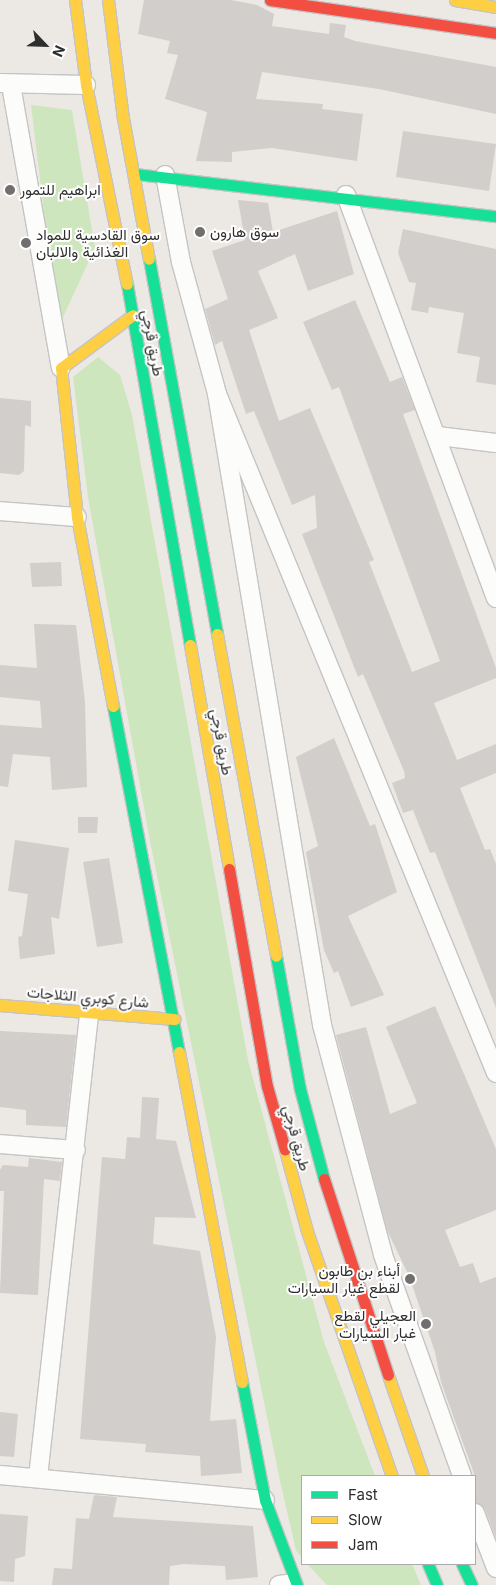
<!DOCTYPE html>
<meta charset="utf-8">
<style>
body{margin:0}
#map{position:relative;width:496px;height:1585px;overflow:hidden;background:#ece8e4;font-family:Inter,Vazirmatn,sans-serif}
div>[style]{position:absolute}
.green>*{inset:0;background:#cee6be}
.building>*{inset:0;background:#d1cecb}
.roads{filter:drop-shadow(1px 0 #c5c4c5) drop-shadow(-1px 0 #c5c4c5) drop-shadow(0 1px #c5c4c5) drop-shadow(0 -1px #c5c4c5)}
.street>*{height:18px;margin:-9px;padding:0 9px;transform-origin:9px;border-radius:9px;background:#fcfcfb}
.fast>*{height:11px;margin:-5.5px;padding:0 5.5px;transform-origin:5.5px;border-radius:5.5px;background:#16e098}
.slow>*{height:11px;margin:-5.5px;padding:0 5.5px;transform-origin:5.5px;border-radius:5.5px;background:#ffcf43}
.jam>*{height:11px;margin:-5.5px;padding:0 5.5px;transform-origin:5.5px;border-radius:5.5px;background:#f24e42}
.dots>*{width:14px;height:14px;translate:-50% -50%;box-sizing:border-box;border:2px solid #fff;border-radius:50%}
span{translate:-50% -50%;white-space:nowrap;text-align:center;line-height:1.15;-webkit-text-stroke:4px #fff;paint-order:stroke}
.poi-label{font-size:15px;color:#2e2e2e}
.left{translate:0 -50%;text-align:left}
.right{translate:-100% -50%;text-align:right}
.street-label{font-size:15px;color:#2e2e2e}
.legend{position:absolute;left:301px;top:1475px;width:175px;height:90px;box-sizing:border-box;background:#fff;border:1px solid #ababab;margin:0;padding:6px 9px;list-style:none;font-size:15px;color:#2e2e2e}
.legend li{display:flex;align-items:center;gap:10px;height:25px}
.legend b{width:25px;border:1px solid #ababab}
.north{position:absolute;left:20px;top:20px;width:50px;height:50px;-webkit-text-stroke:4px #fff;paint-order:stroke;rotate:114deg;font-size:14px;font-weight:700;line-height:20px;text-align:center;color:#2e2e2e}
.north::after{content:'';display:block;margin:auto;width:18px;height:22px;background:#2e2e2e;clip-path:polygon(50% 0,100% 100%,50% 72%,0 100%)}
</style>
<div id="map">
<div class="green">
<div style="clip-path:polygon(31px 105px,72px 110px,95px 248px,58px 328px)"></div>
<div style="clip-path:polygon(98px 357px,120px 375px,132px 415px,248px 1060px,324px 1342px,375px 1476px,302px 1476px,302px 1558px,296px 1550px,280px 1481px,150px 841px,88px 497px,73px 377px)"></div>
<div style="clip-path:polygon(307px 1564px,412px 1564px,421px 1585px,327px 1585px)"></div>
</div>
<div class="building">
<div style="clip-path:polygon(144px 0,231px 0,257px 5px,274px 14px,272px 26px,329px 34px,330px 23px,346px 25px,344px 37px,355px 41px,496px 67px,496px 114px,379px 89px,262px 72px,256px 99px,323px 104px,322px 109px,363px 114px,357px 161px,272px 148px,232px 152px,232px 162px,196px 161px,207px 112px,165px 99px,178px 55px,167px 53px,170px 41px,138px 34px)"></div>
<div style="clip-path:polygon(403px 131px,496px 144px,489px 191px,396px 177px)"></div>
<div style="clip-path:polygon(238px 200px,268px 203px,273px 232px,337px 211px,354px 274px,308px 291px,295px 254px,258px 271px,278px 318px,249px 330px,279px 421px,310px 408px,374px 560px,369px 562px,412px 672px,440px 661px,339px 387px,332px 390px,303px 322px,355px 300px,390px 382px,402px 377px,415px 410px,403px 414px,496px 668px,496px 678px,434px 703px,457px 760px,496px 744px,496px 773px,460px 788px,485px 850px,490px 849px,496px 864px,496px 1008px,435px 852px,430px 853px,413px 810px,403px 813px,392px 783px,405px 778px,404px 771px,363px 674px,358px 677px,302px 534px,317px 528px,315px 495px,292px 505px,254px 411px,246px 414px,222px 341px,215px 345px,205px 309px,228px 299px,212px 251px,245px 240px)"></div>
<div style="clip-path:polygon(403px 229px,496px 249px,496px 385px,476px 382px,480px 357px,457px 353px,464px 313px,429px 307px,428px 313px,411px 310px,416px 283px,409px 282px,398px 253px)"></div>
<div style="clip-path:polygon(0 398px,31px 401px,31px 427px,25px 425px,24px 471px,19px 475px,0 473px)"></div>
<div style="clip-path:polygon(61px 562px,62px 586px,32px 587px,30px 563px)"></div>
<div style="clip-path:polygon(34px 624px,76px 625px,85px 702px,87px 787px,52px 790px,50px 757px,13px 754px,8px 787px,0 786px,0 725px,42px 728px,40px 701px,0 697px,0 665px,37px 668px)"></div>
<div style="clip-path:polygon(334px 738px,370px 826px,375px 824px,397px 892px,348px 916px,384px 995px,351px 1007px,338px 971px,334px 973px,324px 950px,306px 852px,318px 846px,296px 757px)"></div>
<div style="clip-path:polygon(78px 817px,98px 817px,97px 833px,78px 833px)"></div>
<div style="clip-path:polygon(15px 840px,69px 848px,59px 919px,51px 917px,55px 954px,20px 959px,18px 937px,22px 936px,28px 894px,8px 891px)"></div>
<div style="clip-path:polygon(109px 858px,123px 943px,97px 947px,83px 862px)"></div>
<div style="clip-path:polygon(435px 1006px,496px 1149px,496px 1210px,445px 1230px,460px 1267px,473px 1263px,480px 1283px,496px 1277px,496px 1538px,485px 1509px,475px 1503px,475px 1476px,441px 1382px,435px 1352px,409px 1276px,387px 1230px,336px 1035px,366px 1027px,390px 1114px,417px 1103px,386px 1027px)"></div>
<div style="clip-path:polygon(0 1031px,76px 1035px,66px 1127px,26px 1125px,26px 1110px,0 1107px)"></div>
<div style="clip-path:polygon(142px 1097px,159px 1098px,156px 1139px,176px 1141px,196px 1218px,155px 1217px,153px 1244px,200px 1251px,216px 1337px,210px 1421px,236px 1419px,242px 1473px,201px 1476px,200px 1456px,145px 1452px,146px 1444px,80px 1439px,102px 1157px,125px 1159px,127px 1137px,140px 1138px)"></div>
<div style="clip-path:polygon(29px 1158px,62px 1162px,60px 1181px,44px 1179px,38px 1295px,0 1293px,4px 1191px,0 1191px,0 1170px,3px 1165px,28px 1167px)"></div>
<div style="clip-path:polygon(0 1412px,18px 1414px,14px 1457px,0 1456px)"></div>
<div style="clip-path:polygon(94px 1495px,117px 1497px,113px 1517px,253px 1526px,258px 1577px,226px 1580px,225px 1566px,184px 1564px,170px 1566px,169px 1585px,52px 1585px,54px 1568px,72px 1569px,76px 1518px,89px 1519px)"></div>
<div style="clip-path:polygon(0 1514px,28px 1516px,25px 1556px,15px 1559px,14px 1582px,0 1581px)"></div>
</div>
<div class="roads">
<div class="street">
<div style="left:0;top:83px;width:86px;rotate:1.3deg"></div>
<div style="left:11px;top:85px;width:287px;rotate:80deg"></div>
<div style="left:165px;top:175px;width:88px;rotate:79.6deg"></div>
<div style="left:181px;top:262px;width:137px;rotate:74.7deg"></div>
<div style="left:217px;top:394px;width:734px;rotate:67.66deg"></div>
<div style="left:346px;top:195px;width:430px;rotate:69.6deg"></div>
<div style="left:217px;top:394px;width:640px;rotate:80.55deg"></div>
<div style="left:322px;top:1025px;width:238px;rotate:75.1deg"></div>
<div style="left:383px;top:1255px;width:235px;rotate:70.3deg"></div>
<div style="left:438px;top:436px;width:58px;rotate:6.9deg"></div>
<div style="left:0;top:511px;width:77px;rotate:4.5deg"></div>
<div style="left:0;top:1144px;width:76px;rotate:4.5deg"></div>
<div style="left:0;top:1475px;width:266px;rotate:5.4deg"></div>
<div style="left:38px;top:1477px;width:468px;rotate:-83.7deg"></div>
<div style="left:475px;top:1513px;width:59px;rotate:69.1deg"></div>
<div style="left:279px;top:1585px;width:14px;rotate:-8deg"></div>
</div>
<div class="fast">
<div style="left:136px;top:174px;width:362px;rotate:6.7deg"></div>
<div style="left:149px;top:259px;width:381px;rotate:79.7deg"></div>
<div style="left:127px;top:284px;width:366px;rotate:80.1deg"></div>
<div style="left:113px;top:706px;width:352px;rotate:79.2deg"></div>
<div style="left:276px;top:956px;width:135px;rotate:79.8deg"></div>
<div style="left:300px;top:1089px;width:93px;rotate:75.1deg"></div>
<div style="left:242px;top:1382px;width:120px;rotate:79deg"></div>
<div style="left:265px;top:1500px;width:91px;rotate:69.4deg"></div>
<div style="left:428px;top:1564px;width:23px;rotate:67deg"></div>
<div style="left:462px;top:1564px;width:23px;rotate:65deg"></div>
</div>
<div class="slow">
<div style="left:75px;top:0;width:86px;rotate:82.6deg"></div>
<div style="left:86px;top:85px;width:203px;rotate:78.4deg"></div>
<div style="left:108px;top:0;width:119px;rotate:82.8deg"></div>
<div style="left:123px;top:118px;width:143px;rotate:79.6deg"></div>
<div style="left:455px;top:0;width:42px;rotate:9.7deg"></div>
<div style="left:217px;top:634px;width:327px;rotate:79.6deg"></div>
<div style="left:190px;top:645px;width:227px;rotate:80.1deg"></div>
<div style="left:113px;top:706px;width:192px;rotate:-100.8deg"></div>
<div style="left:77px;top:517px;width:150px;rotate:-96.1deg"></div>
<div style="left:61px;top:368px;width:89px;rotate:-36.4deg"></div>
<div style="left:0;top:1005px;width:175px;rotate:4.6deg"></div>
<div style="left:179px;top:1052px;width:336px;rotate:79.2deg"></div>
<div style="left:285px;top:1150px;width:84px;rotate:74.8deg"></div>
<div style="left:307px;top:1231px;width:259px;rotate:70.9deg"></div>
<div style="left:388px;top:1375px;width:107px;rotate:70.9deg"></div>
</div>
<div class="jam">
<div style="left:270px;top:0;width:228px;rotate:8.3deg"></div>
<div style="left:229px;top:869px;width:220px;rotate:80.1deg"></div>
<div style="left:267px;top:1086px;width:66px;rotate:74.3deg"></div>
<div style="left:324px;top:1179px;width:206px;rotate:71.9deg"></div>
</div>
</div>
<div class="dots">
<div style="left:10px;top:190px;background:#706f6e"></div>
<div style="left:200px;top:232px;background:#706f6e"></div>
<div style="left:26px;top:243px;background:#706f6e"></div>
<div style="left:410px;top:1279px;background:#706f6e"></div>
<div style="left:426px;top:1324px;background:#706f6e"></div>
</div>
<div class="poi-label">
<span class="left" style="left:20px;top:190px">ابراهيم للتمور</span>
<span class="left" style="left:210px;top:232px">سوق هارون</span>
<span class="left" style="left:36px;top:243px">سوق القادسية للمواد<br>الغذائية والالبان</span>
<span class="right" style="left:400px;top:1279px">أبناء بن طابون<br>لقطع غيار السيارات</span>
<span class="right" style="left:416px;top:1324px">العجيلي لقطع<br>غيار السيارات</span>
</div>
<div class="street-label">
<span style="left:153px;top:343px;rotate:80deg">طريق قرجي</span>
<span style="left:222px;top:742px;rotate:80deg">طريق قرجي</span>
<span style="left:88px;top:997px;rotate:5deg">شارع كوبري الثلاجات</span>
<span style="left:297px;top:1138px;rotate:75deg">طريق قرجي</span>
</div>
<ul class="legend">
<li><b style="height:6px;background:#16e098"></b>Fast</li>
<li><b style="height:6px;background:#ffcf43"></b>Slow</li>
<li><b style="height:6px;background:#f24e42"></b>Jam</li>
</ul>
<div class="north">N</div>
</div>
